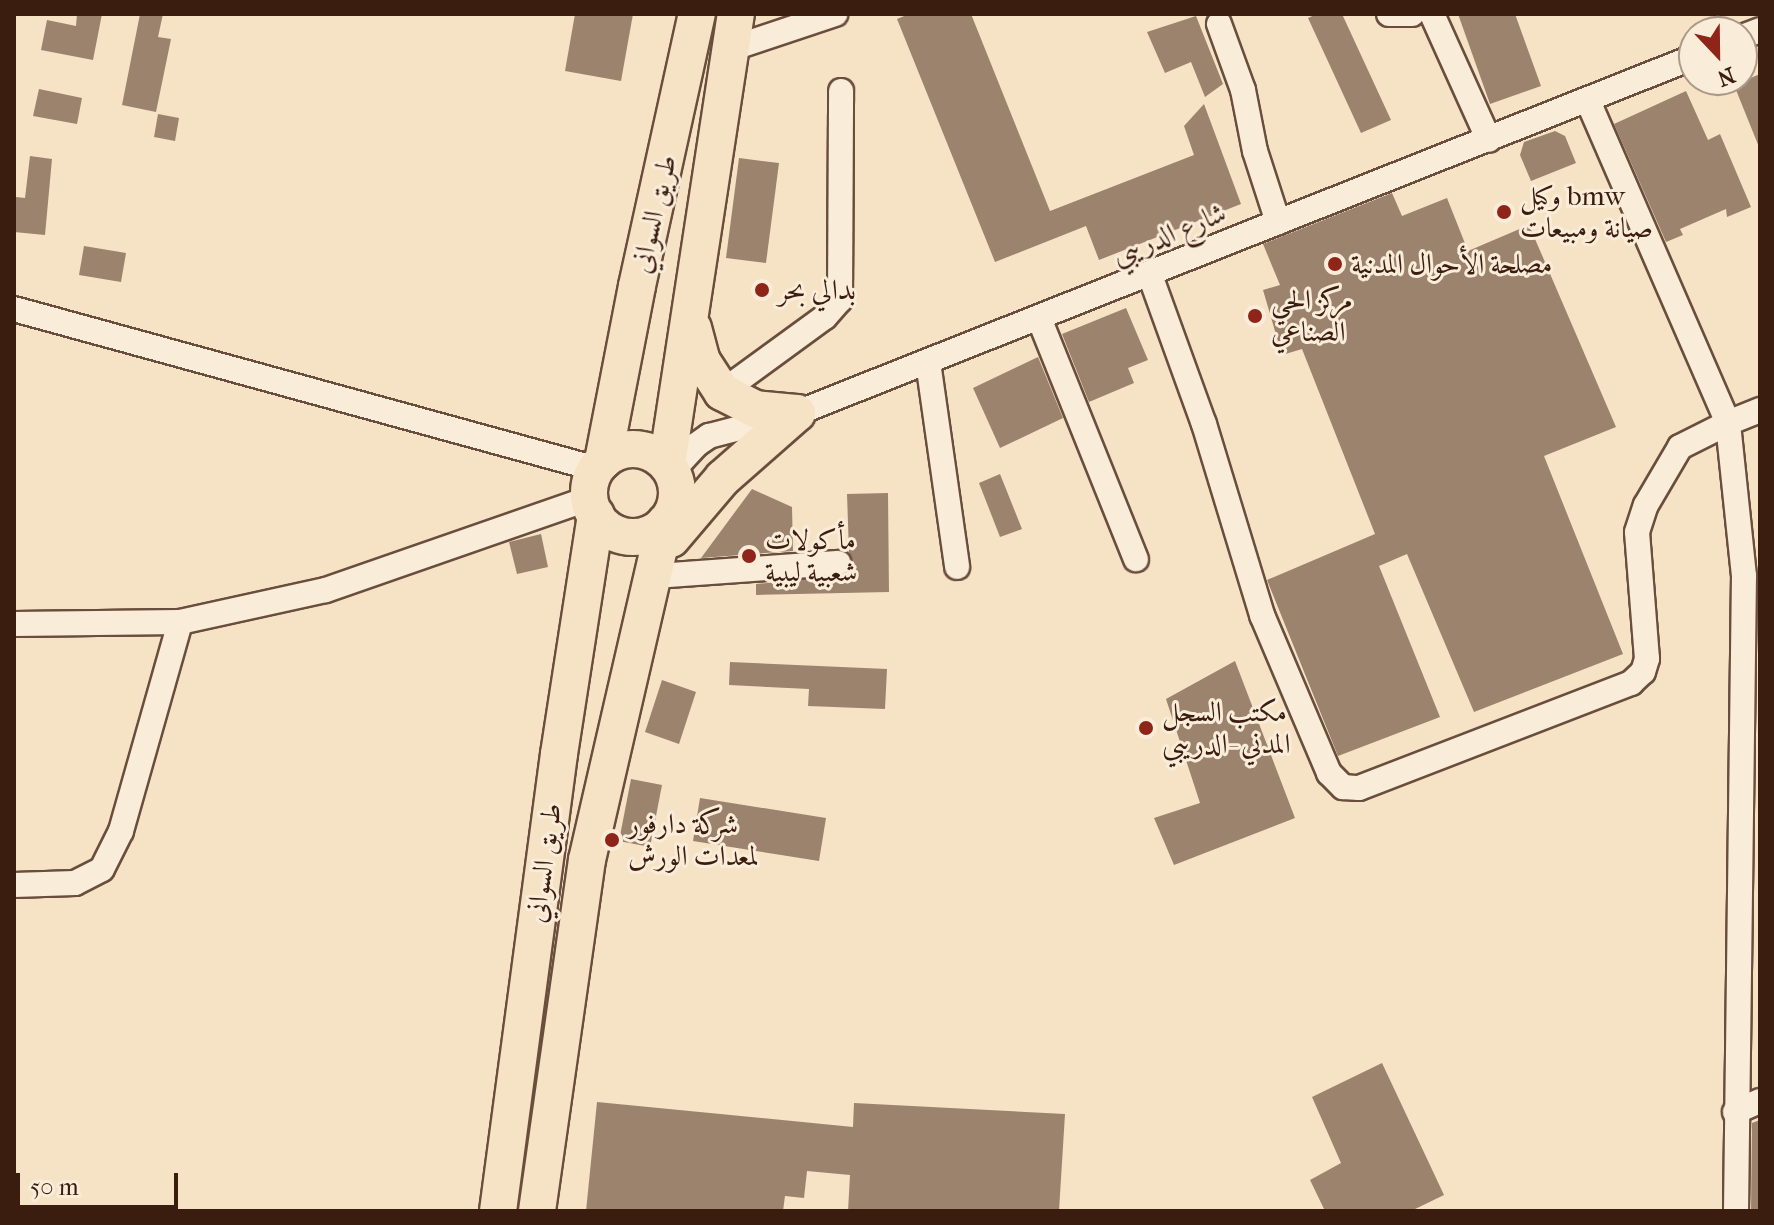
<!DOCTYPE html>
<meta charset="utf-8">
<style>
body{margin:0}
#map{position:relative;width:1774px;height:1225px;overflow:hidden;background:#f6e2c5;font-family:"IM FELL French Canon",Amiri,serif}
div>[style]{position:absolute}
.building>*{inset:0;background:#9c836e}
.roads{filter:drop-shadow(2px 0 #6a4e3d) drop-shadow(-2px 0 #6a4e3d) drop-shadow(0 2px #6a4e3d) drop-shadow(0 -2px #6a4e3d)}
.minor>*{height:24px;margin:-12px;padding:0 12px;transform-origin:12px;border-radius:12px;background:#f9ecd9}
.highway>*{height:36px;margin:-18px;padding:0 18px;transform-origin:18px;border-radius:18px;background:#f6e2c5}
.highway>.ring{margin:-18px;padding:0;box-sizing:content-box;background:none;border:36px solid #f6e2c5;border-radius:50%}
.dots>*{width:22px;height:22px;translate:-50% -50%;box-sizing:border-box;border:4px solid #f9ecd9;border-radius:50%}
span{translate:-50% -50%;white-space:nowrap;text-align:center;line-height:1.15;-webkit-text-stroke:6px #f9ecd9;paint-order:stroke}
.poi-label{font-size:28px;color:#3b1d10}
.left{translate:0 -50%;text-align:left}
.street-label{font-size:28px;color:#3b1d10}
.frame{position:absolute;inset:0;border:16px solid #3b1d10;pointer-events:none}
.north{position:absolute;left:1678px;top:16px;width:80px;height:80px;box-sizing:border-box;background:#f9ecd9;border:2px solid #ad9989;border-radius:50%;rotate:158deg;font-size:22px;font-weight:700;line-height:32px;text-align:center;color:#3b1d10}
.north::after{content:'';display:block;margin:auto;width:28px;height:36px;background:#8f2418;clip-path:polygon(50% 0,100% 100%,50% 72%,0 100%)}
.scale{position:absolute;left:16px;top:1173px;width:162px;height:36px;box-sizing:border-box;border:4px solid #3b1d10;border-top:0;padding-left:10px;font-size:24px;line-height:28px;white-space:nowrap;color:#3b1d10;-webkit-text-stroke:6px #f9ecd9;paint-order:stroke}
</style>
<div id="map">
<div class="building">
<div style="clip-path:polygon(77px 14px,102px 14px,93px 60px,41px 50px,47px 20px,76px 26px)"></div>
<div style="clip-path:polygon(140px 14px,163px 14px,158px 37px,171px 39px,156px 112px,122px 105px)"></div>
<div style="clip-path:polygon(575px 14px,633px 14px,621px 81px,565px 71px)"></div>
<div style="clip-path:polygon(909px 14px,971px 14px,1050px 211px,1194px 155px,1184px 126px,1204px 104px,1241px 204px,1099px 260px,1086px 226px,995px 262px,897px 19px)"></div>
<div style="clip-path:polygon(1317px 14px,1342px 14px,1391px 120px,1361px 133px,1308px 18px)"></div>
<div style="clip-path:polygon(1458px 14px,1515px 14px,1541px 86px,1490px 104px)"></div>
<div style="clip-path:polygon(1196px 16px,1223px 84px,1205px 97px,1191px 62px,1165px 73px,1147px 32px)"></div>
<div style="clip-path:polygon(1760px 74px,1760px 147px,1759px 147px,1734px 85px)"></div>
<div style="clip-path:polygon(39px 89px,82px 98px,77px 124px,33px 116px)"></div>
<div style="clip-path:polygon(1686px 91px,1708px 140px,1720px 134px,1751px 207px,1727px 217px,1726px 209px,1680px 229px,1683px 235px,1666px 242px,1614px 124px)"></div>
<div style="clip-path:polygon(158px 114px,179px 118px,175px 141px,154px 137px)"></div>
<div style="clip-path:polygon(1555px 131px,1565px 136px,1576px 163px,1531px 181px,1520px 155px,1524px 142px)"></div>
<div style="clip-path:polygon(30px 156px,52px 159px,45px 235px,14px 232px,16px 197px,25px 198px)"></div>
<div style="clip-path:polygon(739px 158px,779px 163px,766px 263px,726px 258px)"></div>
<div style="clip-path:polygon(1392px 193px,1402px 216px,1447px 198px,1468px 251px,1529px 225px,1616px 427px,1544px 456px,1623px 654px,1474px 712px,1407px 554px,1379px 566px,1440px 717px,1338px 756px,1267px 580px,1375px 534px,1302px 349px,1282px 355px,1263px 290px,1280px 285px,1263px 244px)"></div>
<div style="clip-path:polygon(84px 246px,126px 253px,121px 282px,79px 275px)"></div>
<div style="clip-path:polygon(1126px 308px,1148px 360px,1128px 368px,1134px 383px,1089px 402px,1062px 334px)"></div>
<div style="clip-path:polygon(1038px 357px,1063px 418px,1000px 448px,973px 388px)"></div>
<div style="clip-path:polygon(1000px 474px,1022px 529px,1000px 537px,979px 483px)"></div>
<div style="clip-path:polygon(752px 489px,792px 507px,793px 551px,701px 558px)"></div>
<div style="clip-path:polygon(888px 493px,889px 592px,756px 595px,756px 584px,848px 575px,854px 563px,849px 552px,847px 494px)"></div>
<div style="clip-path:polygon(541px 534px,548px 567px,517px 574px,509px 542px)"></div>
<div style="clip-path:polygon(1235px 661px,1295px 818px,1174px 865px,1154px 818px,1200px 803px,1166px 699px)"></div>
<div style="clip-path:polygon(730px 662px,887px 669px,885px 709px,808px 706px,809px 689px,729px 685px)"></div>
<div style="clip-path:polygon(662px 680px,696px 692px,679px 744px,645px 732px)"></div>
<div style="clip-path:polygon(631px 779px,662px 785px,650px 847px,619px 841px)"></div>
<div style="clip-path:polygon(700px 798px,826px 818px,819px 861px,693px 841px)"></div>
<div style="clip-path:polygon(1382px 1063px,1444px 1195px,1411px 1211px,1325px 1211px,1310px 1180px,1341px 1163px,1312px 1097px)"></div>
<div style="clip-path:polygon(597px 1102px,853px 1127px,854px 1103px,1065px 1114px,1059px 1211px,848px 1211px,850px 1175px,807px 1171px,804px 1198px,785px 1196px,783px 1211px,586px 1211px)"></div>
<div style="clip-path:polygon(1760px 1120px,1760px 1211px,1751px 1211px,1752px 1123px)"></div>
</div>
<div class="roads">
<div class="minor">
<div style="left:1389px;top:14px;width:23px"></div>
<div style="left:1432px;top:14px;width:138px;rotate:65.7deg"></div>
<div style="left:1219px;top:24px;width:70px;rotate:70deg"></div>
<div style="left:1243px;top:90px;width:62px;rotate:78.9deg"></div>
<div style="left:1255px;top:151px;width:75px;rotate:72.1deg"></div>
<div style="left:1742px;top:37px;width:19px;rotate:-21deg"></div>
<div style="left:730px;top:49px;width:111px;rotate:-18.4deg"></div>
<div style="left:1150px;top:275px;width:158px;rotate:70.1deg"></div>
<div style="left:1204px;top:424px;width:200px;rotate:73.1deg"></div>
<div style="left:1262px;top:615px;width:172px;rotate:67deg"></div>
<div style="left:1329px;top:773px;width:20px;rotate:45deg"></div>
<div style="left:1343px;top:787px;width:16px;rotate:4deg"></div>
<div style="left:1359px;top:788px;width:292px;rotate:-21.1deg"></div>
<div style="left:1631px;top:683px;width:16px;rotate:-43deg"></div>
<div style="left:1643px;top:672px;width:14px;rotate:-73deg"></div>
<div style="left:1647px;top:659px;width:127px;rotate:-94.5deg"></div>
<div style="left:1637px;top:532px;width:28px;rotate:-72deg"></div>
<div style="left:1646px;top:505px;width:67px;rotate:-59.6deg"></div>
<div style="left:1680px;top:447px;width:54px;rotate:-26.6deg"></div>
<div style="left:1728px;top:423px;width:351px;rotate:-113.5deg"></div>
<div style="left:14px;top:309px;width:605px;rotate:15.35deg"></div>
<div style="left:1039px;top:318px;width:260px;rotate:68.1deg"></div>
<div style="left:928px;top:362px;width:207px;rotate:81.9deg"></div>
<div style="left:722px;top:392px;width:127px;rotate:-36.1deg"></div>
<div style="left:825px;top:317px;width:23px;rotate:-49deg"></div>
<div style="left:840px;top:300px;width:209px;rotate:-89.7deg"></div>
<div style="left:672px;top:471px;width:35px;rotate:-47deg"></div>
<div style="left:696px;top:445px;width:16px;rotate:-35deg"></div>
<div style="left:709px;top:436px;width:91px;rotate:-14.6deg"></div>
<div style="left:797px;top:413px;width:965px;rotate:-21.65deg"></div>
<div style="left:656px;top:576px;width:183px;rotate:-4.1deg"></div>
<div style="left:14px;top:624px;width:166px;rotate:-0.7deg"></div>
<div style="left:180px;top:622px;width:149px;rotate:-12.4deg"></div>
<div style="left:326px;top:590px;width:280px;rotate:-19.2deg"></div>
<div style="left:14px;top:885px;width:61px;rotate:-1.9deg"></div>
<div style="left:75px;top:883px;width:30px;rotate:-27deg"></div>
<div style="left:102px;top:869px;width:42px;rotate:-63.4deg"></div>
<div style="left:121px;top:831px;width:217px;rotate:-74.2deg"></div>
<div style="left:1735px;top:1112px;width:27px;rotate:-24deg"></div>
<div style="left:1736px;top:1211px;width:635px;rotate:-89.28deg"></div>
<div style="left:1744px;top:576px;width:154px;rotate:-96deg"></div>
<div style="left:1728px;top:423px;width:35px;rotate:-22deg"></div>
</div>
<div class="highway">
<div style="left:693px;top:328px;width:34px;rotate:75deg"></div>
<div style="left:702px;top:361px;width:37px;rotate:57deg"></div>
<div style="left:722px;top:392px;width:37px;rotate:27deg"></div>
<div style="left:755px;top:409px;width:42px;rotate:5.4deg"></div>
<div class="ring" style="left:589px;top:449px;width:52px;height:52px"></div>
<div style="left:603px;top:461px;width:178px;rotate:-79deg"></div>
<div style="left:637px;top:286px;width:279px;rotate:-77.6deg"></div>
<div style="left:667px;top:464px;width:455px;rotate:-81.3deg"></div>
<div style="left:671px;top:539px;width:80px;rotate:-49.6deg"></div>
<div style="left:723px;top:478px;width:98px;rotate:-41.3deg"></div>
<div style="left:498px;top:1211px;width:461px;rotate:-82.4deg"></div>
<div style="left:559px;top:754px;width:242px;rotate:-81.2deg"></div>
<div style="left:537px;top:1211px;width:355px;rotate:-81.9deg"></div>
<div style="left:587px;top:860px;width:346px;rotate:-77deg"></div>
</div>
</div>
<div class="dots">
<div style="left:1504px;top:212px;background:#8f2418"></div>
<div style="left:1335px;top:264px;background:#8f2418"></div>
<div style="left:762px;top:290px;background:#8f2418"></div>
<div style="left:1255px;top:316px;background:#8f2418"></div>
<div style="left:749px;top:556px;background:#8f2418"></div>
<div style="left:1146px;top:728px;background:#8f2418"></div>
<div style="left:612px;top:840px;background:#8f2418"></div>
</div>
<div class="poi-label">
<span class="left" style="left:1520px;top:212px">وكيل bmw<br>صيانة ومبيعات</span>
<span class="left" style="left:1351px;top:264px">مصلحة الأحوال المدنية</span>
<span class="left" style="left:778px;top:290px">بدالي بحر</span>
<span class="left" style="left:1271px;top:316px">مركز الحي<br>الصناعي</span>
<span class="left" style="left:765px;top:556px">مأكولات<br>شعبية ليبية</span>
<span class="left" style="left:1162px;top:728px">مكتب السجل<br>المدني -الدريبي</span>
<span class="left" style="left:628px;top:840px">شركة دارفور<br>لمعدات الورش</span>
</div>
<div class="street-label">
<span style="left:654px;top:214px;rotate:-77deg">طريق السواني</span>
<span style="left:1169px;top:234px;rotate:-22deg">شارع الدريبي</span>
<span style="left:544px;top:863px;rotate:-82deg">طريق السواني</span>
</div>
<div class="frame"></div>
<div class="north">N</div>
<div class="scale">50 m</div>
</div>
